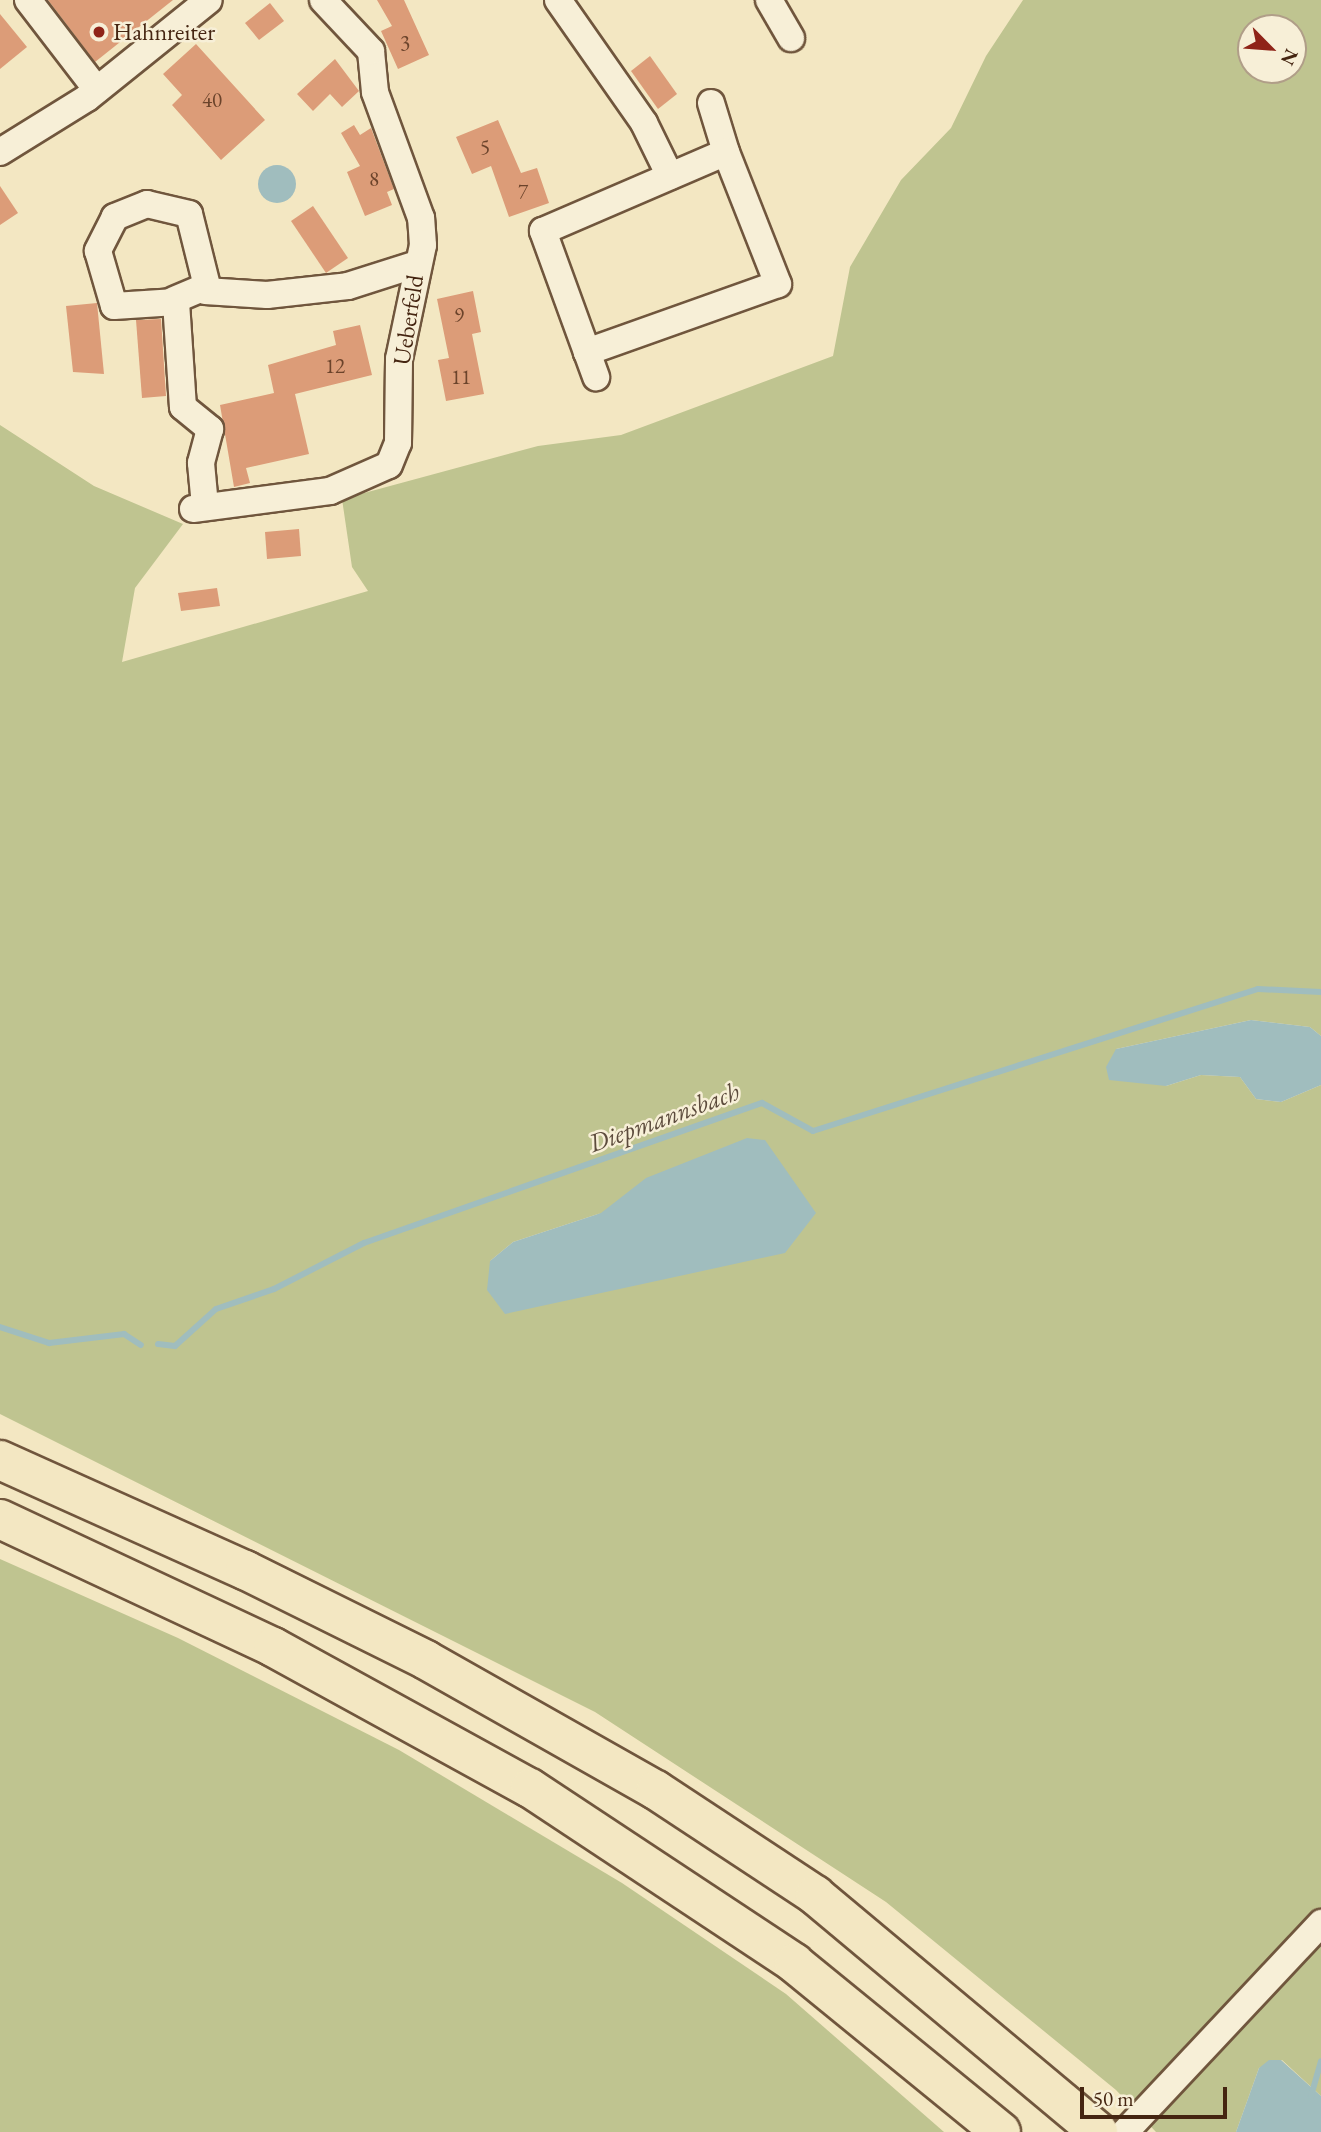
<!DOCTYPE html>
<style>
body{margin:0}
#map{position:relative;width:1321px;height:2132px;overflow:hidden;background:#f3e7c2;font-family:"EB Garamond",serif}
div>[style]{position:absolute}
.green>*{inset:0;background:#bfc490}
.water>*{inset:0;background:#a0bdbe}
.round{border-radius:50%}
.stream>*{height:6px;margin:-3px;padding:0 3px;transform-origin:3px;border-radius:3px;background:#a0bdbe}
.building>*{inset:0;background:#dc9c78}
.roads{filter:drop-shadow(2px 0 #70563d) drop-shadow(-2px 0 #70563d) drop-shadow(0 2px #70563d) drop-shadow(0 -2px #70563d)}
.minor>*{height:26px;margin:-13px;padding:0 13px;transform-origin:13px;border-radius:13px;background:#f7efd7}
.highway>*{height:38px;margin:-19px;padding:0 19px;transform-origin:19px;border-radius:19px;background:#f3e7c2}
.dots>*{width:19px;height:19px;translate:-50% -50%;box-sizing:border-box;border:4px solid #f7efd7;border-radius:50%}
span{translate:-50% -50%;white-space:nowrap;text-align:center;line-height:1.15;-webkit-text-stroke:5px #f7efd7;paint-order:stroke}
.number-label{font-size:21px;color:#6b432b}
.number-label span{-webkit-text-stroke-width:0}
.poi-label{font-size:24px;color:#452511}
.left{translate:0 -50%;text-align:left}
.street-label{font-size:24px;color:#452511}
.water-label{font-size:26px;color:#5c4b3c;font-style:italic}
.north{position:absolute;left:1237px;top:14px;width:70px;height:70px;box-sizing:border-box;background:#f7efd7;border:2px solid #b09e88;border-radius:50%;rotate:115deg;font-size:19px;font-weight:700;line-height:28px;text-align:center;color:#452511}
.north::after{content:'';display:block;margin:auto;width:24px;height:32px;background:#8f2418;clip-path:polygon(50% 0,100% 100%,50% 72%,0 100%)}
.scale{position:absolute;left:1080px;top:2087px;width:147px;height:32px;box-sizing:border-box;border:4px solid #452511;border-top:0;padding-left:9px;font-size:21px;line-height:24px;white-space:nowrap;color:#452511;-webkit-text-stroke:5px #f7efd7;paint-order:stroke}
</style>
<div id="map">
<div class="green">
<div style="clip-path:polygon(evenodd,1023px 0,1321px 0,1321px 1036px,1310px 1027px,1251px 1020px,1116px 1049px,1166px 1086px,1201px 1075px,1240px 1077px,1256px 1099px,1281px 1102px,1321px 1085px,1321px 2096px,1282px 2060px,1259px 2068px,1236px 2132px,1156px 2132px,1116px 2090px,886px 1902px,595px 1712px,0 1414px,0 425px,94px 486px,183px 524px,135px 588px,122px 662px,368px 591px,352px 567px,342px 499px,538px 446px,621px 435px,833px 356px,850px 267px,901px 180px,951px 128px,986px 56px,1023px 0,1251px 28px,1293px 28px,1293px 70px,1251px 70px,1251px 28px,1023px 0,601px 1213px,490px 1261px,513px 1242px,601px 1213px)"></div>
<div style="clip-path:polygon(0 1559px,178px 1638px,399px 1750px,622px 1883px,786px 1994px,944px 2132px,0 2132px)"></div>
</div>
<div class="water">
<div class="round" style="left:258px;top:165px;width:38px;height:38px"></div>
<div style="clip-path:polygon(1251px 1020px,1310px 1027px,1321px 1036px,1321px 1085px,1281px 1102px,1256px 1099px,1240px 1077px,1201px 1075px,1166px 1086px,1109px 1080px,1106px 1067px,1116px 1049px)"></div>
<div style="clip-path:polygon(747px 1138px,765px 1140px,816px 1213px,785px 1253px,505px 1314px,487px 1290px,490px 1261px,513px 1242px,601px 1213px,646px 1178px)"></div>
<div style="clip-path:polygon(1269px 2060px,1281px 2060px,1321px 2096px,1321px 2132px,1236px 2132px,1259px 2068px)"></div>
</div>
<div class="stream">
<div style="left:0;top:1327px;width:52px;rotate:18.1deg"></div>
<div style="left:49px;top:1343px;width:76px;rotate:-6.8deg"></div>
<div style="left:124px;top:1334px;width:20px;rotate:33deg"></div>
<div style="left:158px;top:1344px;width:17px;rotate:7deg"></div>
<div style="left:175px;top:1346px;width:55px;rotate:-42.1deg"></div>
<div style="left:216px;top:1309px;width:61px;rotate:-19deg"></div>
<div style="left:274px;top:1289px;width:101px;rotate:-27.1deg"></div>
<div style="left:364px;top:1243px;width:422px;rotate:-19.4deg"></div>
<div style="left:762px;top:1103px;width:58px;rotate:28.8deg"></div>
<div style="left:813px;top:1131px;width:467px;rotate:-17.7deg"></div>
<div style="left:1258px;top:989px;width:63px;rotate:2.7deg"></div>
<div style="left:1311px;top:2096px;width:36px;rotate:-74deg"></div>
</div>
<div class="building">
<div style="clip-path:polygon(48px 0,173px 0,95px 62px)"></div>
<div style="clip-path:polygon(377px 0,404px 0,429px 55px,398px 69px,381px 31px,392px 26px)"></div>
<div style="clip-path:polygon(270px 3px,284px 21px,259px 40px,245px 23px)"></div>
<div style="clip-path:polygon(0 14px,27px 47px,0 69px)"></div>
<div style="clip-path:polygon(196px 44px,265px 120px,221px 160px,172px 105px,182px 95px,163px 74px)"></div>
<div style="clip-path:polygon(650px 56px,677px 94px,658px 109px,631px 71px)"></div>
<div style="clip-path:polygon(335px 59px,359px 91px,342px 107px,330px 94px,313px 111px,297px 94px)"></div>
<div style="clip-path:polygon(498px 120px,521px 173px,537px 168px,549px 203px,509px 217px,491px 166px,472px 174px,456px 137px)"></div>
<div style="clip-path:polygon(354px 125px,360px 135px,371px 128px,394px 189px,387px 192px,392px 205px,365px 216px,347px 172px,360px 166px,341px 133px)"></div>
<div style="clip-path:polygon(0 186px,18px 213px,0 225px)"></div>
<div style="clip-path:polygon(313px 206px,348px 258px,326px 273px,291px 221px)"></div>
<div style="clip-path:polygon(473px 291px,481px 332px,472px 334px,484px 394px,446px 401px,438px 360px,449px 358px,437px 299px)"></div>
<div style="clip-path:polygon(97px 303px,104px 374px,73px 372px,66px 306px)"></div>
<div style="clip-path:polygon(161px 319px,166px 396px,142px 398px,136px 320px)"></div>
<div style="clip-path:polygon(360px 325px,372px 375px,295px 394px,309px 454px,246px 468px,250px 483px,234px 487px,220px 405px,274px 393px,268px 365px,336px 345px,333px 331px)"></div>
<div style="clip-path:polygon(299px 529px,301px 556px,267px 559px,265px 532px)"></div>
<div style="clip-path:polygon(217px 588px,220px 606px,181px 611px,178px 593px)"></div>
</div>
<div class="roads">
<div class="minor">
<div style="left:28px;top:0;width:113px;rotate:52.5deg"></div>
<div style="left:558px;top:0;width:150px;rotate:55deg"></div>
<div style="left:644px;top:123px;width:59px;rotate:63.9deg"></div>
<div style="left:769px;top:0;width:44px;rotate:59.9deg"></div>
<div style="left:711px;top:103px;width:51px;rotate:73deg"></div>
<div style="left:0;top:152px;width:102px;rotate:-31.8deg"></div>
<div style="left:87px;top:98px;width:156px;rotate:-38.8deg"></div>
<div style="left:726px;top:152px;width:142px;rotate:68.5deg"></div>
<div style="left:778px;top:284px;width:203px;rotate:160.4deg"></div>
<div style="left:587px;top:352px;width:129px;rotate:-110deg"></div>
<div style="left:543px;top:231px;width:199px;rotate:-23.3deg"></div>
<div style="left:205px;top:291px;width:62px;rotate:3.7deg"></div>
<div style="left:267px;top:295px;width:81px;rotate:-6.3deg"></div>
<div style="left:348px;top:286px;width:72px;rotate:-17.7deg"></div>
<div style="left:174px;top:300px;width:36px;rotate:-23deg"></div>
<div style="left:207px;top:286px;width:74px;rotate:-104deg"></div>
<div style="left:189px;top:214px;width:43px;rotate:-166.6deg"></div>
<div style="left:147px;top:204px;width:35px;rotate:158deg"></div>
<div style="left:115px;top:217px;width:38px;rotate:117deg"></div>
<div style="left:98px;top:251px;width:57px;rotate:73.8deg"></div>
<div style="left:114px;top:306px;width:62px;rotate:-3.7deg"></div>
<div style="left:176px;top:302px;width:105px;rotate:86.2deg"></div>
<div style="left:183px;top:407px;width:35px;rotate:39deg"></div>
<div style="left:210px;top:429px;width:35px;rotate:105deg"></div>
<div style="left:201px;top:463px;width:43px;rotate:84.7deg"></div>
<div style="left:587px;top:352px;width:27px;rotate:70deg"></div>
<div style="left:193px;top:509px;width:138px;rotate:-7.5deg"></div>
<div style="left:330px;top:491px;width:64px;rotate:-23.8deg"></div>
<div style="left:389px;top:465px;width:24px;rotate:-68deg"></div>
<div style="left:398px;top:443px;width:84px;rotate:-89.3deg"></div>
<div style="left:399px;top:359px;width:116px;rotate:-78.1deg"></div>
<div style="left:423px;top:245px;width:27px;rotate:-94deg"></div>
<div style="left:421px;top:218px;width:134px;rotate:-110.1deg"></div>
<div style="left:375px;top:92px;width:41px;rotate:-95.6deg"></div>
<div style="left:371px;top:51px;width:70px;rotate:-133.3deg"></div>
<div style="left:1125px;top:2132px;width:287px;rotate:-46.8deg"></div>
</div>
<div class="highway">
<div style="left:0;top:1460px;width:269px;rotate:24.2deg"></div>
<div style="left:245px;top:1570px;width:202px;rotate:26.4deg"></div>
<div style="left:426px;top:1660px;width:264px;rotate:29.5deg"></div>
<div style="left:656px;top:1790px;width:191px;rotate:33.4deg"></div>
<div style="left:815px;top:1895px;width:369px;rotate:39.9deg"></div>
<div style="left:0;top:1519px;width:302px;rotate:25.1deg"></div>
<div style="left:273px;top:1647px;width:293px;rotate:28.8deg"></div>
<div style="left:530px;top:1788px;width:317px;rotate:33.5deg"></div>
<div style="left:794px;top:1963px;width:267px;rotate:39.2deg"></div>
</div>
</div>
<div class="dots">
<div style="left:99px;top:32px;background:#8f2418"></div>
</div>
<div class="number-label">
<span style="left:405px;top:43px">3</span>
<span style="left:212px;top:100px">40</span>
<span style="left:485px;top:147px">5</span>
<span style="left:374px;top:179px">8</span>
<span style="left:523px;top:192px">7</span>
<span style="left:459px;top:315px">9</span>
<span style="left:335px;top:366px">12</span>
<span style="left:461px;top:377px">11</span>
</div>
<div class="poi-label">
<span class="left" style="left:113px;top:32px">Hahnreiter</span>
</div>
<div class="street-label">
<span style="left:408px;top:320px;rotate:-81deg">Ueberfeld</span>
</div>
<div class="water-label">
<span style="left:664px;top:1118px;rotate:-20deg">Diepmannsbach</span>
</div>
<div class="north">N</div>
<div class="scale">50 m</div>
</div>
